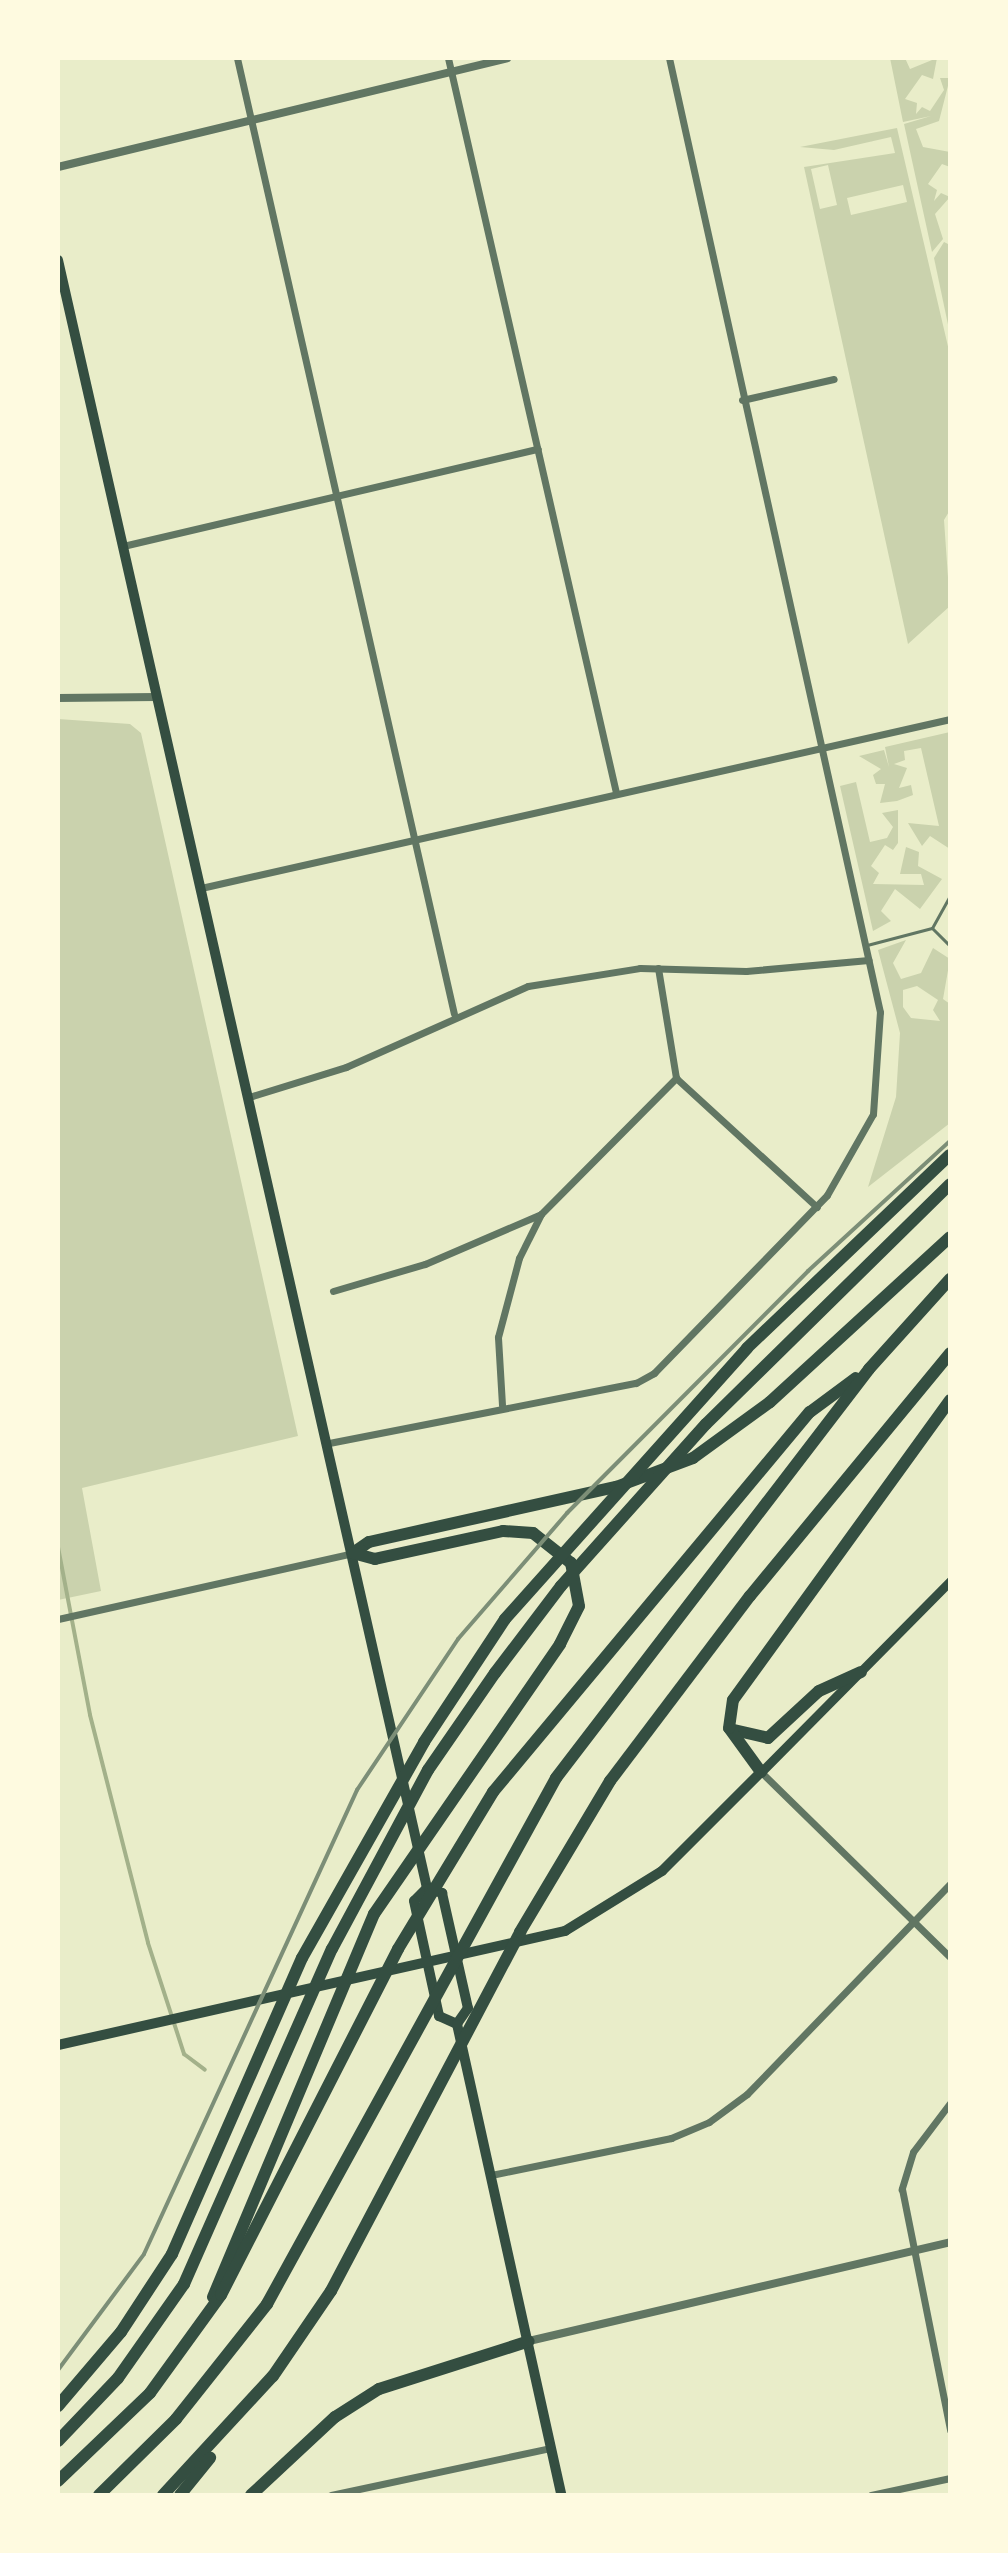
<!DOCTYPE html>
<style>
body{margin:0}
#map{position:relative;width:1008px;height:2553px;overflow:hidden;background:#e9edc9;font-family:"Roboto Condensed",sans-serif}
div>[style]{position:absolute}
.green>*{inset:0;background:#cad2ad}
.stream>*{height:4px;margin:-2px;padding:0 2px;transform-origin:2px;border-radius:2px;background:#a3b18a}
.service>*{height:3px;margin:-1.5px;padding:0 1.5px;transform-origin:1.5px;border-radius:1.5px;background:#617663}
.minor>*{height:7px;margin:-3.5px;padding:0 3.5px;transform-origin:3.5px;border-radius:3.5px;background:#617663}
.tertiary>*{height:8px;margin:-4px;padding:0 4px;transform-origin:4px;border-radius:4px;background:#617663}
.secondary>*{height:9px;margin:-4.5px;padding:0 4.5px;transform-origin:4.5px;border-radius:4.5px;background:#344e41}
.primary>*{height:10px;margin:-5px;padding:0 5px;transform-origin:5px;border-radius:5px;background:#344e41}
.motorway>*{height:12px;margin:-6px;padding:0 6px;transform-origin:6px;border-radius:6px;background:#344e41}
.rail>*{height:4px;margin:-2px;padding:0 2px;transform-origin:2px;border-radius:2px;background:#7c8e77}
span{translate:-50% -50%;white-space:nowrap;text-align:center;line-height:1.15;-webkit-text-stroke:6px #fefae0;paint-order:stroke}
.frame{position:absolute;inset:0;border:60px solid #fefae0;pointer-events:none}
</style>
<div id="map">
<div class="green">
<div style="clip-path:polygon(890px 58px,905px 58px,910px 69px,937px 58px,933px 79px,922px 75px,905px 99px,917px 103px,916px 114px,922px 107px,930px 111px,944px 90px,940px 78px,950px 78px,939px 121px,916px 129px,923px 147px,950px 152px,950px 167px,942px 164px,928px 184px,937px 190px,934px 201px,941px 193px,950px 197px,935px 214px,943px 239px,932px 252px,904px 124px,931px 116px,903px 122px)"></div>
<div style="clip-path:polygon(evenodd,897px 128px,950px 355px,950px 510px,944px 520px,950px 606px,908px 644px,804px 167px,895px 153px,891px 137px,834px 150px,800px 147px,897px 128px,828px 165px,837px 205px,820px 209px,811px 169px,828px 165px,897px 128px,903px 185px,907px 202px,851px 215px,847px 198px,903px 185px)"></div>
<div style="clip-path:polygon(944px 242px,950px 245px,950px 334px,934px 258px)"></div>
<div style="clip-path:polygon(58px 719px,130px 724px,141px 733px,298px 1436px,82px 1488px,101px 1591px,58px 1600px)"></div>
<div style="clip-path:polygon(950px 732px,950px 849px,930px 836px,922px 846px,908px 823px,939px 826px,921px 748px,904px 751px,905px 760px,894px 764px,907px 768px,899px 788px,911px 785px,913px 795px,897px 801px,880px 803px,885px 784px,876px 784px,873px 775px,881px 769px,859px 756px,884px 750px,889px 767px,885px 747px)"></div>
<div style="clip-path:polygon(856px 782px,870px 842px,887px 838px,893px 827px,882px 813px,898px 810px,898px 843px,893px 850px,885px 845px,871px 866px,879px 873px,873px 884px,924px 885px,921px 874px,900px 874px,906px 847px,919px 852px,918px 866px,942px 879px,920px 909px,895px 889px,881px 911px,891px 921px,873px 931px,840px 786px)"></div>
<div style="clip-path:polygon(evenodd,906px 940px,893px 963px,901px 979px,921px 973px,933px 948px,950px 959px,943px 999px,950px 1004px,950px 1123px,868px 1187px,896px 1097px,900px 1033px,878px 950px,906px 940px,917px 986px,938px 1000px,933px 1010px,940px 1021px,911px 1018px,903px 1007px,903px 990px,917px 986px)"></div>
</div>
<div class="stream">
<div style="left:58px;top:1547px;width:171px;rotate:79.2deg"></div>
<div style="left:90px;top:1715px;width:235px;rotate:75.7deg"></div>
<div style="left:148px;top:1943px;width:117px;rotate:72deg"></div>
<div style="left:184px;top:2054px;width:26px;rotate:37deg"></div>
</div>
<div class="service">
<div style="left:932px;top:928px;width:25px;rotate:45deg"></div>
<div style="left:867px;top:945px;width:67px;rotate:-14.7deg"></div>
<div style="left:932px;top:928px;width:38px;rotate:-61deg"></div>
</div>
<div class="minor">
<div style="left:237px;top:58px;width:980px;rotate:77.21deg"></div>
<div style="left:448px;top:58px;width:754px;rotate:77.12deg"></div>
<div style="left:742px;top:400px;width:94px;rotate:-12.9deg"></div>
<div style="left:123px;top:546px;width:426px;rotate:-13.2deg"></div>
<div style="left:201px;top:888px;width:768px;rotate:-12.71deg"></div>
<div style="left:658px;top:968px;width:111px;rotate:80.7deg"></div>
<div style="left:676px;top:1078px;width:191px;rotate:42.5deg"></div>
<div style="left:249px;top:1097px;width:102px;rotate:-17.2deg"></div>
<div style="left:346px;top:1067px;width:199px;rotate:-24deg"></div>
<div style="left:528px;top:986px;width:113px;rotate:-9.1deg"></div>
<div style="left:640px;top:968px;width:106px;rotate:1.6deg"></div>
<div style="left:746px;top:971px;width:123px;rotate:-5.1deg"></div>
<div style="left:333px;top:1291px;width:96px;rotate:-16.4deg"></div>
<div style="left:425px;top:1264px;width:126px;rotate:-23.3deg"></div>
<div style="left:541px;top:1214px;width:192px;rotate:-45.2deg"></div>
<div style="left:502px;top:1405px;width:68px;rotate:-93.4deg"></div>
<div style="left:498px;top:1337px;width:82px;rotate:-75.1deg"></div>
<div style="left:519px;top:1258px;width:49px;rotate:-63.4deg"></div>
<div style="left:329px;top:1443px;width:313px;rotate:-11.1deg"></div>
<div style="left:636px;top:1383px;width:21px;rotate:-29deg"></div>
<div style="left:654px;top:1373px;width:248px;rotate:-45.8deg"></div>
<div style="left:827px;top:1195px;width:93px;rotate:-60.4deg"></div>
<div style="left:873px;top:1114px;width:102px;rotate:-86.1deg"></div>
<div style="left:880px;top:1012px;width:977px;rotate:-102.47deg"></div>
<div style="left:58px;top:1619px;width:302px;rotate:-12.6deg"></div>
<div style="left:761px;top:1772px;width:264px;rotate:44.4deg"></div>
<div style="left:950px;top:2103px;width:61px;rotate:127.1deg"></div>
<div style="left:913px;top:2152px;width:39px;rotate:107deg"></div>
<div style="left:902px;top:2189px;width:246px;rotate:78.7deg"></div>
<div style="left:491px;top:2175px;width:184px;rotate:-11.6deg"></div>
<div style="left:671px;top:2138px;width:41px;rotate:-22.8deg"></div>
<div style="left:709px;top:2122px;width:47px;rotate:-36.4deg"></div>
<div style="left:747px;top:2094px;width:292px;rotate:-46deg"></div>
<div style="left:331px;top:2495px;width:225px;rotate:-12.1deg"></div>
<div style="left:871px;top:2495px;width:81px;rotate:-12.1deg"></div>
</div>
<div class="tertiary">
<div style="left:58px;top:167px;width:462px;rotate:-13.6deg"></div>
<div style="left:58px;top:698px;width:98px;rotate:-0.6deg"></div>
<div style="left:529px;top:2341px;width:432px;rotate:-13.2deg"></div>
</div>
<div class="secondary">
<div style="left:761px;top:1772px;width:269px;rotate:-45.3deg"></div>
</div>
<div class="primary">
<div style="left:58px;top:260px;width:1669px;rotate:77.23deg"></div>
<div style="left:427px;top:1888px;width:18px;rotate:135deg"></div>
<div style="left:414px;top:1901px;width:118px;rotate:77.7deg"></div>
<div style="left:439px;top:2016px;width:20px;rotate:24deg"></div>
<div style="left:429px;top:1889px;width:14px;rotate:17deg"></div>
<div style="left:442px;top:1893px;width:118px;rotate:77.3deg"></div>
<div style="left:468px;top:2008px;width:19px;rotate:125deg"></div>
<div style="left:457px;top:2024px;width:482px;rotate:77.5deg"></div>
<div style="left:58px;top:2045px;width:520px;rotate:-12.67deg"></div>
<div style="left:565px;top:1931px;width:114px;rotate:-31.7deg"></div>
<div style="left:662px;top:1871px;width:140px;rotate:-45deg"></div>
</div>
<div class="motorway">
<div style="left:353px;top:1553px;width:19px;rotate:-35deg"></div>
<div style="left:369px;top:1542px;width:253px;rotate:-12.6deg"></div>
<div style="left:616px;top:1487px;width:82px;rotate:-20.6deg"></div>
<div style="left:693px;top:1458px;width:95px;rotate:-36deg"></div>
<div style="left:770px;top:1402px;width:244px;rotate:-42.5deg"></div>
<div style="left:734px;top:1730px;width:35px;rotate:13deg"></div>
<div style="left:768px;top:1738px;width:69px;rotate:-42.7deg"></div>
<div style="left:819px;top:1691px;width:46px;rotate:-24.3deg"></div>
<div style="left:761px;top:1772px;width:54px;rotate:-126deg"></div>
<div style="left:729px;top:1728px;width:28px;rotate:-82deg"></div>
<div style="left:733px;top:1700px;width:370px;rotate:-54.1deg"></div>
<div style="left:213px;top:2297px;width:415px;rotate:-67.2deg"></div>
<div style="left:374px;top:1914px;width:328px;rotate:-55.4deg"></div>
<div style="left:560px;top:1644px;width:42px;rotate:-63.4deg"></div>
<div style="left:579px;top:1606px;width:44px;rotate:-100.5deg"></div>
<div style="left:571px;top:1563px;width:48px;rotate:-141.7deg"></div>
<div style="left:533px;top:1533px;width:30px;rotate:-176deg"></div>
<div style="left:503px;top:1531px;width:131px;rotate:167.7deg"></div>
<div style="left:375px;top:1559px;width:23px;rotate:-165deg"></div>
<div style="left:58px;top:2406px;width:97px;rotate:-49.6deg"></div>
<div style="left:121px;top:2332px;width:93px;rotate:-56.8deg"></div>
<div style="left:172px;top:2254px;width:323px;rotate:-66.3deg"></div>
<div style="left:302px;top:1958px;width:248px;rotate:-60.5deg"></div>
<div style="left:424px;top:1742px;width:147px;rotate:-56.6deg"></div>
<div style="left:505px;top:1619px;width:363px;rotate:-48.2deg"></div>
<div style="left:747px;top:1348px;width:280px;rotate:-43.6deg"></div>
<div style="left:58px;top:2441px;width:87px;rotate:-46.4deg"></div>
<div style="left:118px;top:2378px;width:115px;rotate:-54.9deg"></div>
<div style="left:184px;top:2284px;width:366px;rotate:-66.2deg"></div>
<div style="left:332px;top:1949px;width:203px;rotate:-61.8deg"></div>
<div style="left:428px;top:1770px;width:118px;rotate:-55.4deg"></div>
<div style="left:495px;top:1673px;width:109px;rotate:-52.8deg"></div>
<div style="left:561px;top:1586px;width:217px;rotate:-48.2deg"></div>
<div style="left:706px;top:1424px;width:342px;rotate:-44.5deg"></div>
<div style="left:58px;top:2481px;width:127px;rotate:-43.7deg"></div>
<div style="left:150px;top:2393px;width:121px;rotate:-54.1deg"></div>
<div style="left:221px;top:2295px;width:389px;rotate:-62.9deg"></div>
<div style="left:398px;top:1949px;width:184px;rotate:-58.8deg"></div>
<div style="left:493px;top:1792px;width:495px;rotate:-50.2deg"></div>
<div style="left:810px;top:1412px;width:57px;rotate:-36.5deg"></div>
<div style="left:99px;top:2495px;width:108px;rotate:-44.6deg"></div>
<div style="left:176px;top:2419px;width:147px;rotate:-51.6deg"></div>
<div style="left:267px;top:2304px;width:600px;rotate:-61.21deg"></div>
<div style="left:556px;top:1778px;width:515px;rotate:-52.57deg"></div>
<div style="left:869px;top:1369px;width:121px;rotate:-48deg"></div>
<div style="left:163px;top:2495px;width:162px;rotate:-47.3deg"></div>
<div style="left:273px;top:2376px;width:103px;rotate:-55.7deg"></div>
<div style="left:331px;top:2291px;width:406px;rotate:-62.2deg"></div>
<div style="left:520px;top:1932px;width:176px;rotate:-59.2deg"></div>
<div style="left:610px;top:1781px;width:232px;rotate:-52.9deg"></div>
<div style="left:750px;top:1596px;width:315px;rotate:-50.5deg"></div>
<div style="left:180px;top:2495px;width:48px;rotate:-51deg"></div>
<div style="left:251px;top:2495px;width:115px;rotate:-42.9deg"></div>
<div style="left:335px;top:2417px;width:52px;rotate:-32.5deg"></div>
<div style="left:379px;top:2389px;width:157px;rotate:-17.7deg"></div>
</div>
<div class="rail">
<div style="left:58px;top:2370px;width:144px;rotate:-53.4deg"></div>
<div style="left:144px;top:2254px;width:511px;rotate:-65.34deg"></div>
<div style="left:357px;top:1790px;width:182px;rotate:-56.2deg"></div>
<div style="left:458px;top:1639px;width:167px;rotate:-49.1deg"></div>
<div style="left:567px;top:1513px;width:342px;rotate:-45.1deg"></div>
<div style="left:808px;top:1271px;width:193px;rotate:-42.5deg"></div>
</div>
<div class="frame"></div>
</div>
